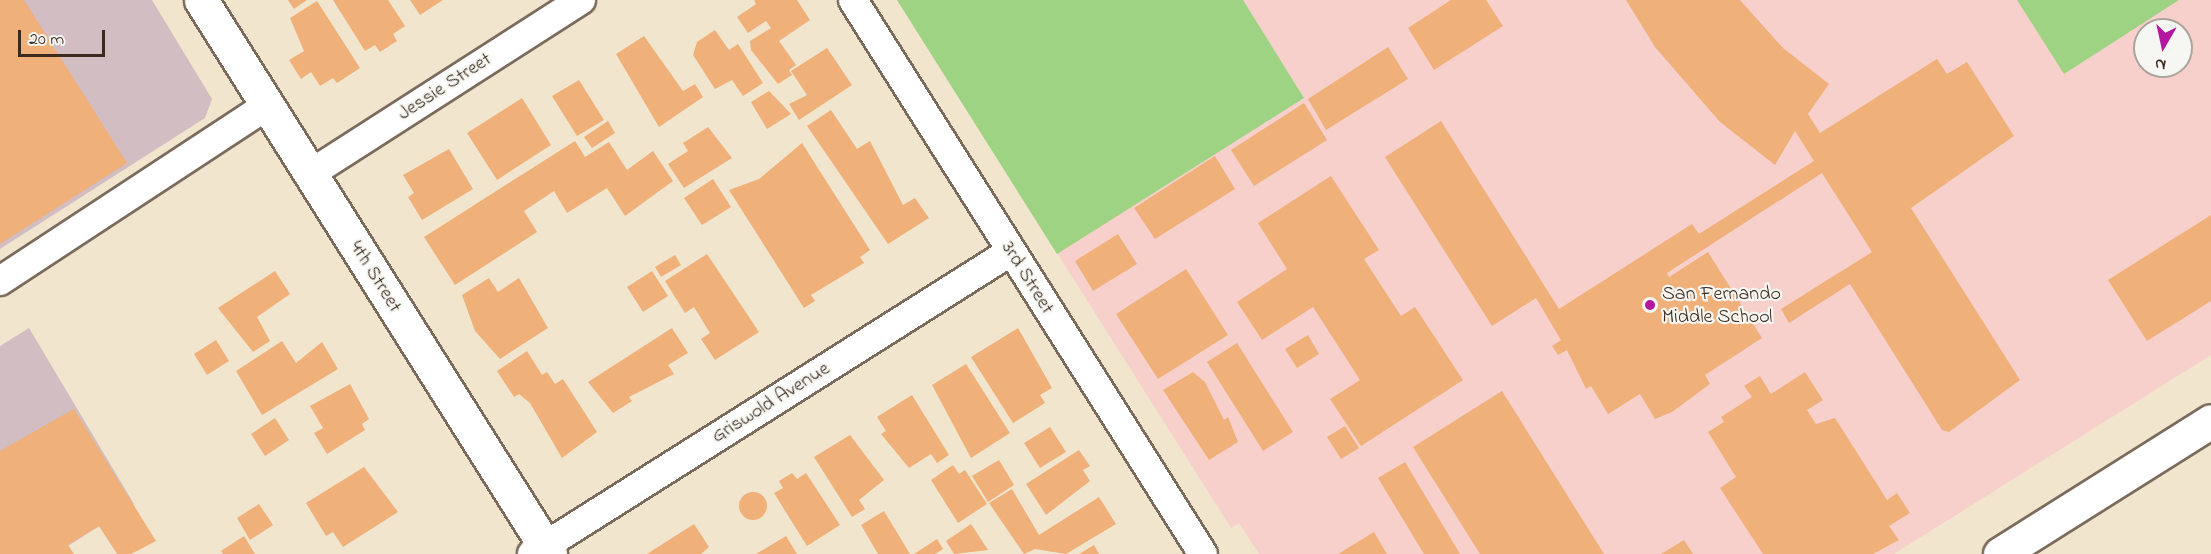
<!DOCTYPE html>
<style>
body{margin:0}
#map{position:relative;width:2211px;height:554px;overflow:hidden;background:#f2e5ce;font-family:"Indie Flower",sans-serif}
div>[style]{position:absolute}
.built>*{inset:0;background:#f7d0cb}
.industrial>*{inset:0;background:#d2bec2}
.green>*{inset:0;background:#9ed383}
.building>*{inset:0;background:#efb07a}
.round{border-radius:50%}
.roads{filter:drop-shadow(2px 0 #7b6b5c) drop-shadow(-2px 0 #7b6b5c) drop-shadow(0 2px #7b6b5c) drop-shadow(0 -2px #7b6b5c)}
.street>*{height:28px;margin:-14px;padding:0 14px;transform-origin:14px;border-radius:14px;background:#fff}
.secondary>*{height:33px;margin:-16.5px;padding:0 16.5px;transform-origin:16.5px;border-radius:16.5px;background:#fff}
.dots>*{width:16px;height:16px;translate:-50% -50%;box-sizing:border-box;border:3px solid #f6f6f2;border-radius:50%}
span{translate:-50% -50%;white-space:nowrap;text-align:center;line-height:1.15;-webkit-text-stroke:4.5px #f6f6f2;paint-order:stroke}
.street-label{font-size:20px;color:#3b2a1e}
.poi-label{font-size:20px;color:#3b2a1e}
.left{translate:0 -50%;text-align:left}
.north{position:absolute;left:2133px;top:18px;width:60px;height:60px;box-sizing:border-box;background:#f6f6f2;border:2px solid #aba49d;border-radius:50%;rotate:189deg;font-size:16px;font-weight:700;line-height:24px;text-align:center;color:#3b2a1e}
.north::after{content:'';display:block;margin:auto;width:21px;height:27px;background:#b5179e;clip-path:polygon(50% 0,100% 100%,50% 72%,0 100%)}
.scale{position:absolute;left:18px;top:30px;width:87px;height:27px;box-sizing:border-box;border:3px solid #3b2a1e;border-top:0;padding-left:8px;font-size:18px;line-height:21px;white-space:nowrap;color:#3b2a1e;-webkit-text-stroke:4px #f6f6f2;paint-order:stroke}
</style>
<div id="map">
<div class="built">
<div style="clip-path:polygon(evenodd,897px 0,2211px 0,2211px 355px,1894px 554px,1259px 554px,1239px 523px,1231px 528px,897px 0,2145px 30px,2181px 30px,2181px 66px,2145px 66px,2145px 30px)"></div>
</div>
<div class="industrial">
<div style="clip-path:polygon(0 0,152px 0,212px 99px,205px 118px,0 249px)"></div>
<div style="clip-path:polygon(29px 328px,134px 504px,68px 546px,0 554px,0 346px)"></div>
</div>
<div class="green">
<div style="clip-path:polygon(897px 0,1243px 0,1304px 98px,1057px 254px)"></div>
<div style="clip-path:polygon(2017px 0,2179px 0,2064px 74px)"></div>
</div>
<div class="building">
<div style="clip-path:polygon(0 0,24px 0,127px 163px,0 244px)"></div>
<div style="clip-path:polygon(288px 0,307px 0,294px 9px)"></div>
<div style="clip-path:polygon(333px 0,388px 0,405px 26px,393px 34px,397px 41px,380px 52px,375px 45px,365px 51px)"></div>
<div style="clip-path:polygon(410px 0,443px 0,420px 15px)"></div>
<div style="clip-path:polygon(754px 0,797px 0,810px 20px,779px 41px,796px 65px,789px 70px,792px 75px,778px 84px,751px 50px,750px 41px,771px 28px,766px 21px,748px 33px,737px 17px,756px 4px)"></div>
<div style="clip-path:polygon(1451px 0,1486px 0,1503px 26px,1434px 70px,1408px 28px)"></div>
<div style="clip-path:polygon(1626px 0,1740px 0,1783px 48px,1829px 84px,1808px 114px,1820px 133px,1937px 59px,1947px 74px,1967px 62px,2014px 136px,1911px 208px,2020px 380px,1949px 432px,1942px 430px,1850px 284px,1789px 323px,1781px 309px,1872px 252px,1822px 173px,1667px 273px,1669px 277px,1708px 252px,1762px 338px,1705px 375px,1710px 384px,1672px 412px,1655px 419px,1640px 394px,1608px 414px,1591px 386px,1586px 389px,1567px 350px,1558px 355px,1552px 346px,1561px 340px,1536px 298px,1492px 326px,1385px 157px,1441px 121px,1559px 309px,1692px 224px,1699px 234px,1814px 161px,1795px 131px,1775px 165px,1720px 122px,1655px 47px)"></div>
<div style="clip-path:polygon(317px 1px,360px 68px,337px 83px,333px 78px,320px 86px,311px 72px,301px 79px,289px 60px,304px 51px,290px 18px)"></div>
<div style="clip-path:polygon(715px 30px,729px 50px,738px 44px,763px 83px,743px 96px,732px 80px,715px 89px,693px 55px,697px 42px)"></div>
<div style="clip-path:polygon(644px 36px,683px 91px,695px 84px,703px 97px,659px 127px,616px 54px)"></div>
<div style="clip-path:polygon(1388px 47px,1408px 79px,1326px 130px,1308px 99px)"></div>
<div style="clip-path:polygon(827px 48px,852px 85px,799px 120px,789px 104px,807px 95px,791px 71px)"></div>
<div style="clip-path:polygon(579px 80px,604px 120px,577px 136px,552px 96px)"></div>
<div style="clip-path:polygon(769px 91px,791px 114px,767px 129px,751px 102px)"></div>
<div style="clip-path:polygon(522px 98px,551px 145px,497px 180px,467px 133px)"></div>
<div style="clip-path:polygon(1304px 103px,1327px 140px,1254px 186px,1231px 150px)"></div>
<div style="clip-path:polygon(831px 110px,857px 149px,870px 141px,903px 205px,915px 198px,929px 218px,888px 244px,807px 126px)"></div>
<div style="clip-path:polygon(608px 121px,615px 133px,592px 148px,584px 137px)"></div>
<div style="clip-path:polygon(708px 127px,732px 158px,684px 188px,668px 164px,688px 151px,683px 143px)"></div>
<div style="clip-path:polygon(575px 141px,585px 157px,609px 142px,627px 170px,605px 186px,653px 151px,673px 181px,625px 216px,607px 188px,567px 213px,554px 191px,524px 211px,537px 232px,455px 285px,424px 237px)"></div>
<div style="clip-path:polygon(802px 143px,870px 250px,860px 257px,864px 263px,811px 295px,815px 301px,804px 308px,729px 190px,759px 179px)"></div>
<div style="clip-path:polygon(449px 149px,473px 189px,422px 220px,408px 197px,414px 193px,403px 175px)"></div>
<div style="clip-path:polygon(1215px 156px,1235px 189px,1155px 239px,1134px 208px)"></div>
<div style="clip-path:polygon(1331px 176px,1379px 250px,1364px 259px,1401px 316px,1415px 307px,1463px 380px,1361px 446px,1330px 399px,1360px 380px,1313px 307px,1262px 340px,1237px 302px,1287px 269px,1258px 223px)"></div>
<div style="clip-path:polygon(713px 179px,731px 207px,702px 225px,684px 198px)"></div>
<div style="clip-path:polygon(2211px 215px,2211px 301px,2147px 341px,2108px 280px)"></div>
<div style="clip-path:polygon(1118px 234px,1137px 264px,1093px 291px,1075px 261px)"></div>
<div style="clip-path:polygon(707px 254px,759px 332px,715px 360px,701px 339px,710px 333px,694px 307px,685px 313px,665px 281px)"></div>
<div style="clip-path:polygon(675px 255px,681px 265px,661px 277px,655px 267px)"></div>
<div style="clip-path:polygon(1186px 269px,1228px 335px,1158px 379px,1116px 314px)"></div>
<div style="clip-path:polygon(275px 271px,290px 294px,257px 317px,270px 341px,253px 352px,218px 308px)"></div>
<div style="clip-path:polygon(652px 271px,668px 296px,643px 312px,627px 287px)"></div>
<div style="clip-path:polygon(489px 278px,498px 292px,519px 278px,548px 328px,500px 359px,475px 331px,462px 295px)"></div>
<div style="clip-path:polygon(672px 328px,688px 353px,668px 365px,674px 374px,629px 397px,632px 401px,613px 413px,588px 382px)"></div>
<div style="clip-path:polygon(1018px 328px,1052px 388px,1040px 395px,1045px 403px,1013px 423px,971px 357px)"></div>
<div style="clip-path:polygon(1308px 335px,1319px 354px,1297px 368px,1285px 349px)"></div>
<div style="clip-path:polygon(216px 340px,229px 361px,207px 375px,194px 354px)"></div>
<div style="clip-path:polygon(282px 341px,296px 363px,322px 342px,338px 369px,262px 415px,236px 371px)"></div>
<div style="clip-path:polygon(1237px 343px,1293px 432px,1263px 451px,1207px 362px)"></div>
<div style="clip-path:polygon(527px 351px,542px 375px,547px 372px,555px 384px,563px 379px,597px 432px,562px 458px,530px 403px,519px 394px,514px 397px,497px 371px)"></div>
<div style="clip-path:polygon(966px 364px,1010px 433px,971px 458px,932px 385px)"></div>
<div style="clip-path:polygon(1193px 372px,1205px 382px,1224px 420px,1228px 417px,1238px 442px,1209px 460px,1163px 390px)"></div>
<div style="clip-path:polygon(1805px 372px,1823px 400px,1807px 410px,1816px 424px,1835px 418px,1887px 500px,1897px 493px,1910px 513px,1889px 526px,1899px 540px,1873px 554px,1763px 554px,1720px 488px,1736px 477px,1708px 432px,1724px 422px,1721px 417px,1752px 397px,1744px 386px,1760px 376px,1771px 394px)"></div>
<div style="clip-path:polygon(350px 384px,369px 419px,362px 424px,365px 430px,327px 454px,314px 433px,323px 428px,310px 406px)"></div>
<div style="clip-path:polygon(1502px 391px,1604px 554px,1480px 554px,1413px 447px)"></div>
<div style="clip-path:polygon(912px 395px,949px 455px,937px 463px,931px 454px,909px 468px,881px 434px,886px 431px,877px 417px)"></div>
<div style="clip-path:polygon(74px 409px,156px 541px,131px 554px,117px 554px,99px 526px,68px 545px,74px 554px,0 554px,0 451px)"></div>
<div style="clip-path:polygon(275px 418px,289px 440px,265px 456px,251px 434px)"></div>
<div style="clip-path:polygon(1345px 426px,1359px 448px,1341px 459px,1327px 437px)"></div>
<div style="clip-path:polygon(1050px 427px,1066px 452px,1040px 468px,1024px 443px)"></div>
<div style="clip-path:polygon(850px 435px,884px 480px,859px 500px,865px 509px,852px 517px,814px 457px)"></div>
<div style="clip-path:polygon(1079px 450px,1090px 466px,1083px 470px,1090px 481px,1046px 515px,1026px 484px)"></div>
<div style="clip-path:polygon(999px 460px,1014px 485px,988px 502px,972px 476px)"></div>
<div style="clip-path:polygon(1405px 462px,1460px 554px,1424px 554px,1378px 478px)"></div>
<div style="clip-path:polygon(953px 465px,959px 474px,965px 470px,987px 504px,958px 523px,931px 480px)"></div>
<div style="clip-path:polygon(364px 467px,398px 512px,343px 547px,333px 532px,326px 536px,306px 503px)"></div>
<div style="clip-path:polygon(792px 473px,797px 479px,806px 473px,840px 525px,807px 546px,774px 493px,783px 488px,779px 481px)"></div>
<div style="clip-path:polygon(1012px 489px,1039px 535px,1099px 497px,1116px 524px,1066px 554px,1035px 549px,1024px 554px,989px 503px)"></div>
<div class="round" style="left:739px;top:492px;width:28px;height:28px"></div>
<div style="clip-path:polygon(259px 504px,273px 525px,250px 540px,237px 518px)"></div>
<div style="clip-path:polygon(884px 511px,910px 554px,878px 554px,861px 525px)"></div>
<div style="clip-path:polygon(694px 524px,709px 547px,701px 554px,647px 554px)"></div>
<div style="clip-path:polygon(971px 524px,988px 550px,954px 554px,946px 541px)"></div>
<div style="clip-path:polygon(1374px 532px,1387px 554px,1338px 554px)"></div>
<div style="clip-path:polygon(244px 536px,255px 554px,223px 554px,221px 551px)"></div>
<div style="clip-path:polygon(786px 536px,797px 554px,756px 554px)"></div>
<div style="clip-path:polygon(937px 539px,943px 549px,935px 554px,914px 554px)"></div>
<div style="clip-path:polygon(1684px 540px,1693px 554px,1661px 554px)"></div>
<div style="clip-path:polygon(1094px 545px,1099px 554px,1079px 554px)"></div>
</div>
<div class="roads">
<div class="street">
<div style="left:853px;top:0;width:655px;rotate:57.72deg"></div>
<div style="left:310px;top:174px;width:322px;rotate:-32.7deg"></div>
<div style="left:0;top:281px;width:317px;rotate:-33.3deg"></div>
<div style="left:532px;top:554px;width:565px;rotate:-32.28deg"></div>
</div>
<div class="secondary">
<div style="left:201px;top:0;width:655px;rotate:57.79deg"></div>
<div style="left:2000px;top:554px;width:249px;rotate:-32.2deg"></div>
</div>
</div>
<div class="dots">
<div style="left:1650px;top:305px;background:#b5179e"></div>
</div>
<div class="street-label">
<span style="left:445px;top:87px;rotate:-33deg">Jessie Street</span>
<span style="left:375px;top:277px;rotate:58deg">4th Street</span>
<span style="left:1027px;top:278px;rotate:58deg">3rd Street</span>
<span style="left:771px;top:403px;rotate:-32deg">Griswold Avenue</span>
</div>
<div class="poi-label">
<span class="left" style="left:1662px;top:306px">San Fernando<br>Middle School</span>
</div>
<div class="north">N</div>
<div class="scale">20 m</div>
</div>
